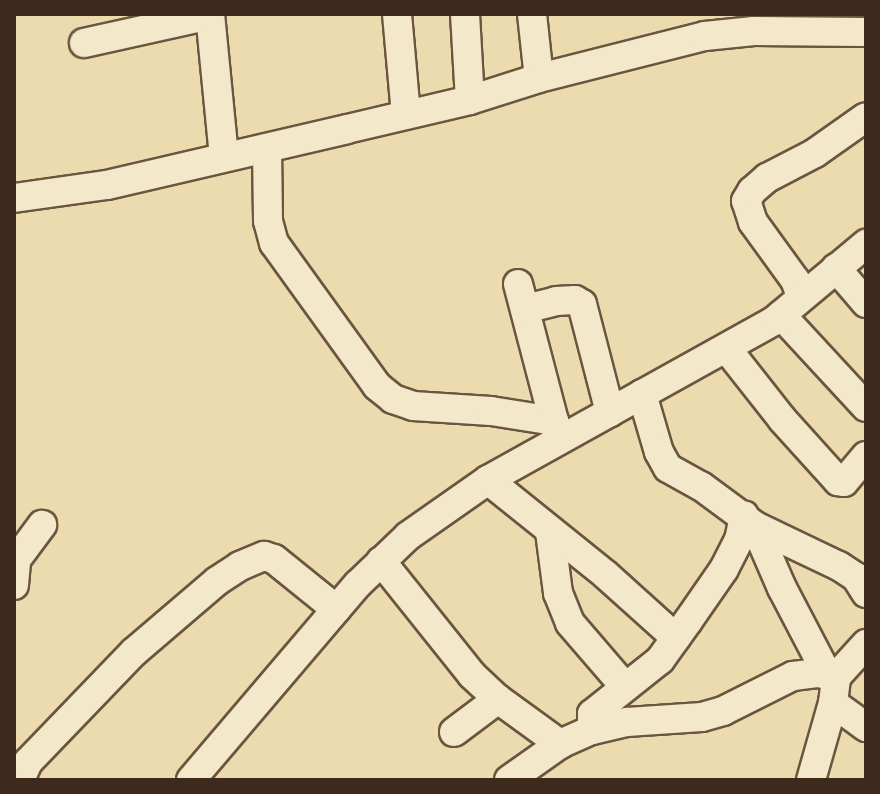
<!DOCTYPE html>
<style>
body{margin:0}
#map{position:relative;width:880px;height:794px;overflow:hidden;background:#ecdbae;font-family:"IM FELL Great Primer",serif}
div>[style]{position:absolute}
.roads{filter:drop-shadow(2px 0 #6a5640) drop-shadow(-2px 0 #6a5640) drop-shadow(0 2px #6a5640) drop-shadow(0 -2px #6a5640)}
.minor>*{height:28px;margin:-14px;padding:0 14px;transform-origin:14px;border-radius:14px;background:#f3e8ca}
span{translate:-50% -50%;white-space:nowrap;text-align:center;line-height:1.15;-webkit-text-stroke:7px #f3e8ca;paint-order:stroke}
.frame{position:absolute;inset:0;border:16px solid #3e2a1c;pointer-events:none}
</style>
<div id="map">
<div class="roads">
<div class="minor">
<div style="left:210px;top:14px;width:144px;rotate:84.4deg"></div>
<div style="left:397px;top:14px;width:101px;rotate:84.9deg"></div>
<div style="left:465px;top:14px;width:86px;rotate:86.7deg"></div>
<div style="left:532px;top:14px;width:64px;rotate:83.8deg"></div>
<div style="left:84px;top:43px;width:129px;rotate:-12.5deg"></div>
<div style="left:267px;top:148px;width:73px;rotate:89.2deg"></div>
<div style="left:268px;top:221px;width:23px;rotate:75deg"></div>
<div style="left:274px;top:243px;width:176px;rotate:54.2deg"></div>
<div style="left:377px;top:386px;width:21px;rotate:39deg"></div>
<div style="left:393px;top:399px;width:21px;rotate:19deg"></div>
<div style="left:413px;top:406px;width:78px;rotate:3.7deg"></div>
<div style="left:491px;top:411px;width:64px;rotate:9deg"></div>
<div style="left:14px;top:198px;width:94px;rotate:-8deg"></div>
<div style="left:107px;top:185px;width:246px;rotate:-13.1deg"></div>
<div style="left:347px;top:129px;width:126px;rotate:-13.3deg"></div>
<div style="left:470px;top:100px;width:72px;rotate:-17.7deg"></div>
<div style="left:539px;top:78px;width:171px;rotate:-14.2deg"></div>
<div style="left:705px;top:36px;width:49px;rotate:-5.8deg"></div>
<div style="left:754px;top:31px;width:112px;rotate:0.5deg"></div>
<div style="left:836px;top:268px;width:46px;rotate:49.4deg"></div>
<div style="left:518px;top:284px;width:157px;rotate:75.3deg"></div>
<div style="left:801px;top:297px;width:18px;rotate:-109deg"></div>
<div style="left:795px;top:280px;width:72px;rotate:-125.9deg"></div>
<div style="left:753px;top:222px;width:22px;rotate:-108deg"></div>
<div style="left:746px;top:201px;width:12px;rotate:-59deg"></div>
<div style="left:752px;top:191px;width:20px;rotate:-41deg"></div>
<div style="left:767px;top:178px;width:54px;rotate:-27.5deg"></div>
<div style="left:815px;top:153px;width:62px;rotate:-35.2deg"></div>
<div style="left:525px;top:309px;width:32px;rotate:-14deg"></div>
<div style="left:556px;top:301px;width:19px;rotate:-3deg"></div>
<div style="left:575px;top:300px;width:8px;rotate:30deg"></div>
<div style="left:582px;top:304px;width:112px;rotate:75.5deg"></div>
<div style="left:781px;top:315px;width:125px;rotate:47.3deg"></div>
<div style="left:727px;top:349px;width:89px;rotate:51.8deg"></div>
<div style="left:782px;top:419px;width:84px;rotate:47.9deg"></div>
<div style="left:838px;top:481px;width:6px;rotate:9deg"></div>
<div style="left:844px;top:482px;width:34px;rotate:-50deg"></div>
<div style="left:642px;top:394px;width:60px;rotate:73.7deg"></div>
<div style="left:659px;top:452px;width:18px;rotate:61deg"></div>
<div style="left:668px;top:468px;width:38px;rotate:29deg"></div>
<div style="left:701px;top:486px;width:67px;rotate:36.5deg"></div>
<div style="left:755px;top:526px;width:93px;rotate:25.5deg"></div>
<div style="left:839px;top:566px;width:20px;rotate:33deg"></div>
<div style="left:856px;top:577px;width:19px;rotate:58deg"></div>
<div style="left:488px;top:480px;width:151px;rotate:38.8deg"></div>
<div style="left:606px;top:575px;width:94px;rotate:42deg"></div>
<div style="left:755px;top:526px;width:68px;rotate:66.5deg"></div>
<div style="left:782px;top:588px;width:97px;rotate:62.4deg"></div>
<div style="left:550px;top:532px;width:62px;rotate:82.5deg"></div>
<div style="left:558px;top:593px;width:32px;rotate:68deg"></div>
<div style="left:570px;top:623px;width:84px;rotate:49.3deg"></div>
<div style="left:381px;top:561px;width:146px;rotate:51.4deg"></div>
<div style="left:472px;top:675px;width:35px;rotate:43deg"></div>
<div style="left:498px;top:699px;width:77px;rotate:36deg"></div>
<div style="left:14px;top:585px;width:25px;rotate:-85deg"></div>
<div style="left:16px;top:560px;width:44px;rotate:-53.4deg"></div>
<div style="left:833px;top:703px;width:41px;rotate:36deg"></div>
<div style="left:592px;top:730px;width:16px;rotate:-90deg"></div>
<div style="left:592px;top:714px;width:87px;rotate:-38.5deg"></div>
<div style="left:660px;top:660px;width:48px;rotate:-54.3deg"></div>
<div style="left:688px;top:621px;width:63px;rotate:-55.3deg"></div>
<div style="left:724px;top:569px;width:33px;rotate:-63deg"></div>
<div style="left:739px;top:540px;width:25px;rotate:-78deg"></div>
<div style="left:454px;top:732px;width:55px;rotate:-36.9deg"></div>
<div style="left:20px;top:780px;width:20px;rotate:-66deg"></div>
<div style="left:28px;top:762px;width:153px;rotate:-46.1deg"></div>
<div style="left:134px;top:652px;width:109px;rotate:-40.5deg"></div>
<div style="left:217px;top:581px;width:27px;rotate:-33deg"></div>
<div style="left:240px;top:566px;width:26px;rotate:-23deg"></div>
<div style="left:264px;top:556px;width:10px;rotate:17deg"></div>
<div style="left:274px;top:559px;width:80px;rotate:38.9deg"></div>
<div style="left:191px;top:780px;width:257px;rotate:-49.6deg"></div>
<div style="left:358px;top:584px;width:69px;rotate:-43.8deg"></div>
<div style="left:408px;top:536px;width:98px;rotate:-35deg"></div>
<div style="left:488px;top:480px;width:329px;rotate:-29.1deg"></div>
<div style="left:775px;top:320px;width:119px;rotate:-39.9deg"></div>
<div style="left:509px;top:780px;width:62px;rotate:-35.2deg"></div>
<div style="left:560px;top:744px;width:35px;rotate:-24deg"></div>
<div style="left:592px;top:730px;width:36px;rotate:-13deg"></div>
<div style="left:627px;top:722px;width:75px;rotate:-3.8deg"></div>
<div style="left:702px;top:717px;width:22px;rotate:-16deg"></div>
<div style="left:723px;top:711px;width:78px;rotate:-26.6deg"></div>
<div style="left:793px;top:676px;width:26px;rotate:-7deg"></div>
<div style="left:819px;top:673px;width:17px;rotate:13deg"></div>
<div style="left:811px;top:780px;width:80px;rotate:-74.1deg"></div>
<div style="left:833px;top:703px;width:26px;rotate:-83deg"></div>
<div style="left:836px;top:677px;width:45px;rotate:-47.7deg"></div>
</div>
</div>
<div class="frame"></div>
</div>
